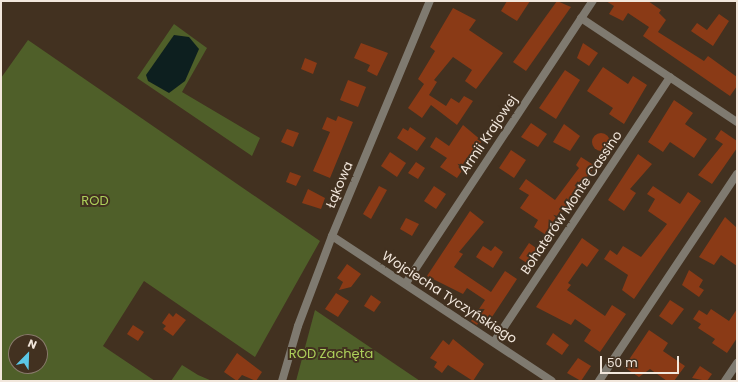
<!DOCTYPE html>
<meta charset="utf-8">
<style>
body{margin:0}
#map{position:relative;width:738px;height:382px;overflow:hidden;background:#423120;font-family:Poppins,sans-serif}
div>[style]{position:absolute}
.green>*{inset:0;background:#4f5f29}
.water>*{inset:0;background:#0d1f1f}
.building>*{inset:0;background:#8a3a16}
.round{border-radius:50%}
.minor>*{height:8px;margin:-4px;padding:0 4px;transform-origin:4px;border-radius:4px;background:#7f7a70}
span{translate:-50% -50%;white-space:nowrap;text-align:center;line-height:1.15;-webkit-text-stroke:4px #423120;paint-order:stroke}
.street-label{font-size:13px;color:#f2e7dc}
.park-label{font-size:13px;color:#adcf5a}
.frame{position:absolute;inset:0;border:2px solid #f2e7dc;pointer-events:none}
.north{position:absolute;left:8px;top:334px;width:40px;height:40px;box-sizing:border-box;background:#423120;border:1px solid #887a6b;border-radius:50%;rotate:23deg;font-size:11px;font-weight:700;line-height:16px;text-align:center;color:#f2e7dc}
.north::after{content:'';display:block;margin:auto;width:14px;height:18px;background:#5bc8e7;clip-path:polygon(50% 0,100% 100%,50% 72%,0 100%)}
.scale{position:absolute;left:600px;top:356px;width:79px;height:18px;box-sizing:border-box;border:2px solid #f2e7dc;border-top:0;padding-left:5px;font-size:12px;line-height:14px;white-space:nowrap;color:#f2e7dc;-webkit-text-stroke:3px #423120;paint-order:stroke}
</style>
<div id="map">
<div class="green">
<div style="clip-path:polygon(174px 24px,207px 48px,182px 92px,260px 138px,252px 156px,137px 78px)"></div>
<div style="clip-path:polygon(evenodd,28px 40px,320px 241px,255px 357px,144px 281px,103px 346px,155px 381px,1px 381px,1px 78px,28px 40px,16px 342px,40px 342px,40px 366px,16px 366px,16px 342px)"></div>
<div style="clip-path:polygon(315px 310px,420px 381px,296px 381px)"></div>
<div style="clip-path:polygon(182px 365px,198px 375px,212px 381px,171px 381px)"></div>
</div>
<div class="water">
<div style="clip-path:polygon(174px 35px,189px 37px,199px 49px,185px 81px,169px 93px,148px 81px,146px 75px)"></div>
</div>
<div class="building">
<div style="clip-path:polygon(507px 1px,530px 1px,517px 21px,501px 11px)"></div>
<div style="clip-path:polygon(557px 1px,571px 7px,526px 71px,513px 62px)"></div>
<div style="clip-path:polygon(606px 1px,648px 1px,661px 10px,659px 13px,666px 20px,658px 32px,704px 61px,708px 56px,737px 77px,737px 86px,730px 96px,643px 36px,649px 27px,628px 13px,623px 21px,609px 14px,614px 6px)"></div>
<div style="clip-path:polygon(453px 8px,476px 20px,469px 30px,503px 53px,476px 89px,465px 81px,472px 70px,453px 57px,434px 80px,437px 82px,429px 95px,446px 106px,451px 98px,459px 103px,464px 96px,473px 101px,457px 125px,431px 105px,422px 118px,408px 108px,424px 84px,418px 79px,435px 51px,430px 47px)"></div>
<div style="clip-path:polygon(719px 14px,729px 21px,713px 46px,691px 31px,697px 23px,707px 30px)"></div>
<div style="clip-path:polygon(361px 43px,388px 53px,377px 76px,367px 71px,370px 65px,354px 58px)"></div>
<div style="clip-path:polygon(583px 43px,598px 53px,589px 66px,577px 58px)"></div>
<div style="clip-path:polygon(305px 58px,317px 63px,313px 74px,301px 69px)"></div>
<div style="clip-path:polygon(603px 67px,628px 84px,633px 76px,647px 85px,624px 124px,609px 114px,613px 108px,587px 91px)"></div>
<div style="clip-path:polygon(565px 70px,580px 80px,556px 119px,539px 108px)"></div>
<div style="clip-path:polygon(348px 80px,366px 87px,358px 107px,340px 100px)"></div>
<div style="clip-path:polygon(674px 100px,693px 113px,685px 124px,707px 139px,694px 158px,670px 142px,663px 152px,648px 142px)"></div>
<div style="clip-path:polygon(338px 116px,353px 122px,330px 178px,313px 171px,330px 132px,322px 129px,327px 117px,336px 121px)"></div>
<div style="clip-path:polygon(531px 123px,547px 134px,538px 147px,521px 137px)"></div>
<div style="clip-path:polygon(564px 124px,580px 136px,570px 151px,553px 142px)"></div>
<div style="clip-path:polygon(463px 125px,482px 141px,457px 178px,440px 167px,447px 158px,430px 147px,436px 137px,449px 146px)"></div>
<div style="clip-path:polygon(410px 127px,426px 138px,417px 151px,397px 138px,403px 128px,408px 131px)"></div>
<div style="clip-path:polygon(287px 129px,299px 133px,293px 147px,281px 142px)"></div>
<div style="clip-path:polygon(721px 130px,737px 141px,737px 148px,712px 184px,698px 175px,723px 144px,715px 139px)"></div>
<div class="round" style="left:592px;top:133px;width:18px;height:18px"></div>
<div style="clip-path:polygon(511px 150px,526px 160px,514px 178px,499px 168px)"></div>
<div style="clip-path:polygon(390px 152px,406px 163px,397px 177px,381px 166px)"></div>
<div style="clip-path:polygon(638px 154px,652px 164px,630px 189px,636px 193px,624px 211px,608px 200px)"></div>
<div style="clip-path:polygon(581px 157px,595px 166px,546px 235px,534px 227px,538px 220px,520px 208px,529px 195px,519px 189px,526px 179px,555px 200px,579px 168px,576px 165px)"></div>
<div style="clip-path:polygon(416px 162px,425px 168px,418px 179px,408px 173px)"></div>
<div style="clip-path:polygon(290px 172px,301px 176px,296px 186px,286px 182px)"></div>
<div style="clip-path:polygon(379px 186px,387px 190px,371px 219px,363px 214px)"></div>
<div style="clip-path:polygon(434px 186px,446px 194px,436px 209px,424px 201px)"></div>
<div style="clip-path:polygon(653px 186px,680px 204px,688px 192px,701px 201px,634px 299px,622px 290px,628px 275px,604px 259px,610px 250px,617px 255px,623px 246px,641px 257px,667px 224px,648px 211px,655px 199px,647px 194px)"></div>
<div style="clip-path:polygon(308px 189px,325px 198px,321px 209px,302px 203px)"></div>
<div style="clip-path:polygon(470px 211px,484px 222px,459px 252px,463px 254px,454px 267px,491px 292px,505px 271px,517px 279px,490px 320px,483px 316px,477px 325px,471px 321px,485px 300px,467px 288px,463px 294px,427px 276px)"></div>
<div style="clip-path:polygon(725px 217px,737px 228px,737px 266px,721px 255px,714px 265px,699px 257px)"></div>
<div style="clip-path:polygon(406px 218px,419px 224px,412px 236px,400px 229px)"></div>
<div style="clip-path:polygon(582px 238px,599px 250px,587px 267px,582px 263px,568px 283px,571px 285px,567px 290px,605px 316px,612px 305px,626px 314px,600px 352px,584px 341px,591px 330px,575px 319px,571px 325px,536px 307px)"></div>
<div style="clip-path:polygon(529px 243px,539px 250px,530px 265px,519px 258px)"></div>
<div style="clip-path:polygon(483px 246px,491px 251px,495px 246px,503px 252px,493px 268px,476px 257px)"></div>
<div style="clip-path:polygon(347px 264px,361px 274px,351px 287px,339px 290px,343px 282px,337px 278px)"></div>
<div style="clip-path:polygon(689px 270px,703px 280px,699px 287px,704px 290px,699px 297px,682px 285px)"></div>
<div style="clip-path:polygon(336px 293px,349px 301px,338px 317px,325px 309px)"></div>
<div style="clip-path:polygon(371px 295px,381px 302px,374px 312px,364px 306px)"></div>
<div style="clip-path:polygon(670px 300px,684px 309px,672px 325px,659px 316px)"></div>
<div style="clip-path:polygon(711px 309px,729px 321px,737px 309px,737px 338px,727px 353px,712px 343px,715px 339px,698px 328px,701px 324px,693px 319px,699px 310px,707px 315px)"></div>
<div style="clip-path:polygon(169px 313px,173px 317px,176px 313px,186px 320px,173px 336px,163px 329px,166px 326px,162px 323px)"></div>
<div style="clip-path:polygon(133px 325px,144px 332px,138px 341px,127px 334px)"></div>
<div style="clip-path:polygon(649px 330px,668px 343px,663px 351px,685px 366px,674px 381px,667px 381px,650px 369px,639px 377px,624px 367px)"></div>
<div style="clip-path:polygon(553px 333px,569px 345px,562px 355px,546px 344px)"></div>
<div style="clip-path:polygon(453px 339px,484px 364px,473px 381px,448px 365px,442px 373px,434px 367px,437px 362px,430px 358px,443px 340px,449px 345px)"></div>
<div style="clip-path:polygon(237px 353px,262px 372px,256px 381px,242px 375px,237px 381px,224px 372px)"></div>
<div style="clip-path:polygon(578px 358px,591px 366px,581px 381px,567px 373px)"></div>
<div style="clip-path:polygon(700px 366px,712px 374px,707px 381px,692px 378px)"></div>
</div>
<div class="minor">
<div style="left:581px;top:18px;width:187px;rotate:33.7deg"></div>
<div style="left:332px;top:236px;width:263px;rotate:33.4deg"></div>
<div style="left:406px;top:283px;width:338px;rotate:-56.5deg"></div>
<div style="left:494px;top:342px;width:318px;rotate:-56.4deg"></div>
<div style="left:282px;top:381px;width:57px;rotate:-73.8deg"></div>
<div style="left:298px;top:326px;width:96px;rotate:-69.3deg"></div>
<div style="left:332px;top:236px;width:255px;rotate:-67.4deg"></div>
<div style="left:599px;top:381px;width:249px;rotate:-56.3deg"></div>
<div style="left:725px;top:381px;width:22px;rotate:-56deg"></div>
</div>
<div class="street-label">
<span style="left:489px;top:135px;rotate:-56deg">Armii Krajowej</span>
<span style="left:340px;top:185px;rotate:-67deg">Łąkowa</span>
<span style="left:572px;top:203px;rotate:-56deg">Bohaterów Monte Cassino</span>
<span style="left:449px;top:298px;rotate:33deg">Wojciecha Tyczyńskiego</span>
</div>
<div class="park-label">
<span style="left:95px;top:201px">ROD</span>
<span style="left:331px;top:354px">ROD Zachęta</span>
</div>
<div class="frame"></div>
<div class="north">N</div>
<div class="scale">50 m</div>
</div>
